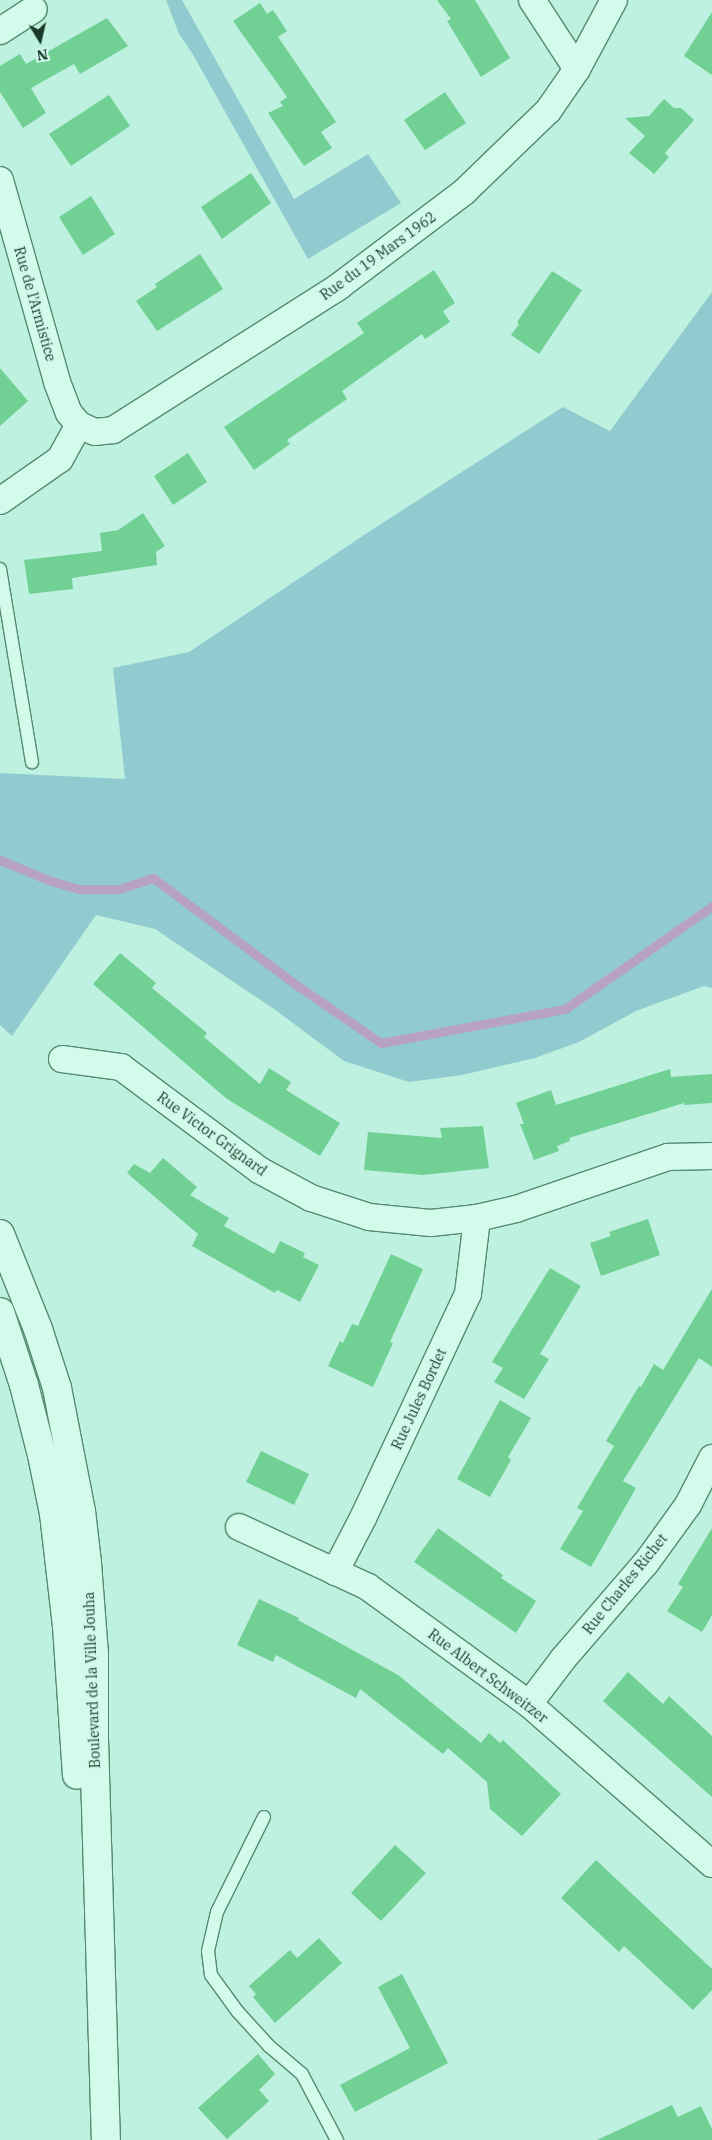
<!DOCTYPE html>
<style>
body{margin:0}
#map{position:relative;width:712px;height:2140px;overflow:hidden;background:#bef1df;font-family:"IBM Plex Serif",serif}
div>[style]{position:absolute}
.green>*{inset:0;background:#92cbcf}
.stream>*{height:9px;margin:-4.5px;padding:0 4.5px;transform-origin:4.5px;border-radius:4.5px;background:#b7a2c2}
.building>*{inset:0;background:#71d194}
.roads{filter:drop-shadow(1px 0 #568a6f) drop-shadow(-1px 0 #568a6f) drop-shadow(0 1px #568a6f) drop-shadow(0 -1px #568a6f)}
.service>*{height:12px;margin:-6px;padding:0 6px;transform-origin:6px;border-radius:6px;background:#d2fbec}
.minor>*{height:26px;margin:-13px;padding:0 13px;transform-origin:13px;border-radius:13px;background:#d2fbec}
.secondary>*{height:28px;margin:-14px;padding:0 14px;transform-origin:14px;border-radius:14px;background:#d2fbec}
span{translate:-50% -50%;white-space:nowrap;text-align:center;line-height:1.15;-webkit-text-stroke:4px #cef8e9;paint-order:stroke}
.street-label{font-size:14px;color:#1b3828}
.north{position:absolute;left:15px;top:15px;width:50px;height:50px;-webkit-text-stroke:4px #cef8e9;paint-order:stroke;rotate:171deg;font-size:14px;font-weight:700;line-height:20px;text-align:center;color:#1b3828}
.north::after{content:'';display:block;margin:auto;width:18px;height:22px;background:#1b3828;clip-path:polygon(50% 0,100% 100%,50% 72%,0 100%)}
</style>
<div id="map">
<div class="green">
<div style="clip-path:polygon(166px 0,182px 0,294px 199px,368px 154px,401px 203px,308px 259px,192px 53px,179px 34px)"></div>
<div style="clip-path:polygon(712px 292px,712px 988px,704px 986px,636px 1011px,579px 1042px,535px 1058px,462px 1075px,409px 1082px,344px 1061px,274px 1009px,155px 929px,96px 915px,12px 1036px,0 1025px,0 773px,125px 779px,113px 668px,189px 652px,370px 531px,563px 407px,610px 431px)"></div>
</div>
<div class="stream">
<div style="left:0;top:860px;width:55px;rotate:22.4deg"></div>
<div style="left:51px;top:881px;width:29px;rotate:16deg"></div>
<div style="left:79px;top:889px;width:40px"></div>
<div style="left:119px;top:889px;width:36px;rotate:-18deg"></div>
<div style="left:153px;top:878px;width:177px;rotate:36.7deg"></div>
<div style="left:295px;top:984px;width:104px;rotate:34.5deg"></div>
<div style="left:381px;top:1043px;width:187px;rotate:-10.5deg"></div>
<div style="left:565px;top:1009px;width:179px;rotate:-35deg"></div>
</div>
<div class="building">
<div style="clip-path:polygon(437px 0,475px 0,510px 58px,481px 77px,447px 21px,451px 19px)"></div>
<div style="clip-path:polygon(260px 3px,267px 14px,273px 10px,287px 31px,278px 37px,336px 122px,321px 132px,332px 148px,304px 166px,268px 113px,283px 106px,280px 102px,287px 97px,233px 21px)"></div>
<div style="clip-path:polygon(712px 12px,712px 75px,684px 56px)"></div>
<div style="clip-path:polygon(107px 18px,128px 46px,80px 74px,74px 64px,31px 88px,46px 113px,23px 128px,0 92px,0 66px,20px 54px,26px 64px)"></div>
<div style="clip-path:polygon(445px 92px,466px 123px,425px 150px,404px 120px)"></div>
<div style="clip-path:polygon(109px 95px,130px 126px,71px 166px,49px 134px)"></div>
<div style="clip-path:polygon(664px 99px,674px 108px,681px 108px,694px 120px,665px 153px,669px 157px,654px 174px,629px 153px,645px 136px,625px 118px,649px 116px)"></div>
<div style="clip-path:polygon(251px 173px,271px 203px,222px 239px,201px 207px)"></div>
<div style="clip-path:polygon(91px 196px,115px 234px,83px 255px,59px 217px)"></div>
<div style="clip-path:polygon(200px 254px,223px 289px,157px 331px,136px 301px,157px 287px,155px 284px)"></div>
<div style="clip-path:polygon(434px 270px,455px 303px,443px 311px,450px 322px,425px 339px,422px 334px,342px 391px,347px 399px,287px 440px,290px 444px,254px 470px,224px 427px,364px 333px,357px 323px)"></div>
<div style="clip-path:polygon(552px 271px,582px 290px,539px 354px,511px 335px,519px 324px,517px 322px)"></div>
<div style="clip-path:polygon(0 368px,28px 401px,0 426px)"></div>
<div style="clip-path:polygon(188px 453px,207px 482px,173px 505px,154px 476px)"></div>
<div style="clip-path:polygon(143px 513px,165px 546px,156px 552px,157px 565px,72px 578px,73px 589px,29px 594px,24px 560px,102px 551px,100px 533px,118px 530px)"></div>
<div style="clip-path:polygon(120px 953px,156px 983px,152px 988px,207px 1033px,204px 1037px,260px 1084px,269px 1068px,291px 1082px,286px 1090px,340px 1123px,320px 1156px,227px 1099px,93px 984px)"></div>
<div style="clip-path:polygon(670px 1069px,671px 1077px,712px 1074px,712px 1103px,684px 1105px,684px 1103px,569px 1138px,570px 1141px,557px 1146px,559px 1151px,534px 1160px,520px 1124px,524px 1124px,516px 1103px,551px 1090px,556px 1105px)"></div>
<div style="clip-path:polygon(483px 1126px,489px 1168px,423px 1175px,364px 1170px,368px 1132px,442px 1138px,440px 1128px)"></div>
<div style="clip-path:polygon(163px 1158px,197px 1187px,190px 1195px,229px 1218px,224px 1226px,274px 1254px,280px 1241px,305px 1253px,303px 1257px,319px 1265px,300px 1302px,277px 1290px,275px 1293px,192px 1246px,198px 1234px,127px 1173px,134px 1164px,150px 1173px)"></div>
<div style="clip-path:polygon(648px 1219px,660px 1255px,601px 1276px,590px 1243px,611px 1236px,609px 1232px)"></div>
<div style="clip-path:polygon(391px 1254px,423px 1269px,390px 1342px,393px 1343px,373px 1387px,328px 1366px,340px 1341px,343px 1343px,352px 1324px,358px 1326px)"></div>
<div style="clip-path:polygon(550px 1268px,581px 1286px,540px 1354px,549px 1359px,524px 1399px,494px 1382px,503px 1368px,492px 1362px)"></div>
<div style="clip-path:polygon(712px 1289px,712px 1367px,699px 1358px,623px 1481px,636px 1488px,591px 1567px,560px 1549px,583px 1511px,577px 1508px,614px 1446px,606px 1441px,639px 1386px,641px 1387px,654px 1364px,663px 1370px)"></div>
<div style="clip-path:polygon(500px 1400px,531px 1418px,508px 1457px,511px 1460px,490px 1497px,457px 1479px)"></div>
<div style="clip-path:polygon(261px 1451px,309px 1474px,294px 1505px,246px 1482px)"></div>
<div style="clip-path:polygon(438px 1528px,503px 1575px,501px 1578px,536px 1601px,516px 1633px,414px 1562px)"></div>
<div style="clip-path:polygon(712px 1528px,712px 1615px,702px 1632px,667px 1611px,683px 1587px,678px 1584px)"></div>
<div style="clip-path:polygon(259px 1599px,299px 1618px,298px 1620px,398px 1675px,481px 1743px,489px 1733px,500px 1743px,503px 1740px,561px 1794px,522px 1836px,490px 1809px,487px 1782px,448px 1748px,443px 1754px,360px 1689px,356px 1698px,276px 1655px,273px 1662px,237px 1645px)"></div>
<div style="clip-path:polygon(628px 1672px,663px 1704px,669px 1696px,712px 1736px,712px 1797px,603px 1701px)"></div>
<div style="clip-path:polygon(395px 1845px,426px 1873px,381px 1921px,351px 1893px)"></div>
<div style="clip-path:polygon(596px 1860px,712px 1969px,712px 1990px,693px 2010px,624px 1946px,619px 1952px,561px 1898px)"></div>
<div style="clip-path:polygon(319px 1938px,342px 1963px,275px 2023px,253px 1997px,256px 1994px,249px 1986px,290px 1950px,297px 1958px)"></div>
<div style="clip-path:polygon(402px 1974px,448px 2063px,355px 2112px,340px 2085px,410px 2048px,378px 1987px)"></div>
<div style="clip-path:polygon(258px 2054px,275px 2074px,259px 2090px,269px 2101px,227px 2139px,198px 2108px)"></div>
<div style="clip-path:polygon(672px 2105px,678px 2117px,701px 2106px,712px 2129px,712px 2140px,597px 2140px)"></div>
</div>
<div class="roads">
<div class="service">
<div style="left:0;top:569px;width:196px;rotate:80.6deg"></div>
<div style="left:264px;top:1817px;width:106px;rotate:116.3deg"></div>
<div style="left:217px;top:1912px;width:40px;rotate:103deg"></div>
<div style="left:208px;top:1951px;width:24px;rotate:83deg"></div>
<div style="left:211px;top:1975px;width:46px;rotate:53.9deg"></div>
<div style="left:238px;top:2012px;width:46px;rotate:47.6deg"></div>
<div style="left:269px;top:2046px;width:43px;rotate:40.3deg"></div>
<div style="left:302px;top:2074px;width:75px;rotate:62.1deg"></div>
</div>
<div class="minor">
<div style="left:532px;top:0;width:82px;rotate:56.9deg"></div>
<div style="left:0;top:31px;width:40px;rotate:-32.9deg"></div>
<div style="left:0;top:180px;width:210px;rotate:74.2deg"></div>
<div style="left:57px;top:382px;width:33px;rotate:69deg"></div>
<div style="left:69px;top:413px;width:16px;rotate:50deg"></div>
<div style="left:79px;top:425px;width:17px;rotate:24deg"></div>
<div style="left:95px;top:432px;width:18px;rotate:-6deg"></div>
<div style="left:113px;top:430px;width:267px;rotate:-32.4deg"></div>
<div style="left:338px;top:287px;width:158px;rotate:-37deg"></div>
<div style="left:464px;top:192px;width:117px;rotate:-44deg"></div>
<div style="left:548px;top:111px;width:51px;rotate:-55.4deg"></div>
<div style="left:577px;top:69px;width:78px;rotate:-61.8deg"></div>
<div style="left:0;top:501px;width:73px;rotate:-35deg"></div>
<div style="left:60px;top:459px;width:39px;rotate:-61deg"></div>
<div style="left:62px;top:1059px;width:60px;rotate:7.7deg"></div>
<div style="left:121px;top:1067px;width:172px;rotate:36.7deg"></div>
<div style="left:259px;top:1170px;width:59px;rotate:28.3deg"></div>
<div style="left:311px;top:1198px;width:61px;rotate:18.1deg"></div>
<div style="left:369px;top:1217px;width:62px;rotate:5.5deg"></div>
<div style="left:431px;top:1223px;width:46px;rotate:-6.2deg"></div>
<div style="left:477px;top:1218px;width:40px;rotate:-13deg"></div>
<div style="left:516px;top:1209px;width:161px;rotate:-18.9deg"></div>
<div style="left:668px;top:1157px;width:44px;rotate:-1.3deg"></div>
<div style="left:239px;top:1527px;width:142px;rotate:24.9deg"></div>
<div style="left:368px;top:1587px;width:199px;rotate:36deg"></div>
<div style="left:529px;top:1704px;width:243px;rotate:41.2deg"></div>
<div style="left:335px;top:1572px;width:61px;rotate:-62.6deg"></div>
<div style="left:363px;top:1518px;width:247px;rotate:-64.9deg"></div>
<div style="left:468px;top:1294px;width:77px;rotate:-83.2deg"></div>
<div style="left:529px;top:1704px;width:56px;rotate:-52.9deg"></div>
<div style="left:563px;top:1659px;width:127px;rotate:-49.2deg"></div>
<div style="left:646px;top:1563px;width:72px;rotate:-54.1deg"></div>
<div style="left:688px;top:1505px;width:53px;rotate:-62.9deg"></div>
</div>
<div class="secondary">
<div style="left:0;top:1234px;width:102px;rotate:68.2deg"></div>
<div style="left:38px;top:1329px;width:62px;rotate:72.1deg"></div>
<div style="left:57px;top:1388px;width:125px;rotate:79deg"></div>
<div style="left:81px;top:1511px;width:52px;rotate:83.4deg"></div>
<div style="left:87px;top:1563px;width:91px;rotate:85.6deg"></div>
<div style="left:94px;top:1654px;width:86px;rotate:90deg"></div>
<div style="left:94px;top:1740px;width:400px;rotate:88.3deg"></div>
<div style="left:0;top:1312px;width:77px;rotate:71.8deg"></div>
<div style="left:24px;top:1385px;width:72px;rotate:75.6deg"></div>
<div style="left:42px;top:1455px;width:60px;rotate:78.5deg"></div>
<div style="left:54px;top:1514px;width:113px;rotate:83.4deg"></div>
<div style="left:67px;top:1626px;width:149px;rotate:86.2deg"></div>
</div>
</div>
<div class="street-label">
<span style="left:378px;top:256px;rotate:-36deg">Rue du 19 Mars 1962</span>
<span style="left:35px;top:304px;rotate:74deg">Rue de l'Armistice</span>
<span style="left:212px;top:1134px;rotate:36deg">Rue Victor Grignard</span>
<span style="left:419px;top:1399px;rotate:-65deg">Rue Jules Bordet</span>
<span style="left:625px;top:1584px;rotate:-51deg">Rue Charles Richet</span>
<span style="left:488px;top:1676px;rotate:37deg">Rue Albert Schweitzer</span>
<span style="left:92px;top:1680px;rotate:-92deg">Boulevard de la Ville Jouha</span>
</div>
<div class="north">N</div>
</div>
